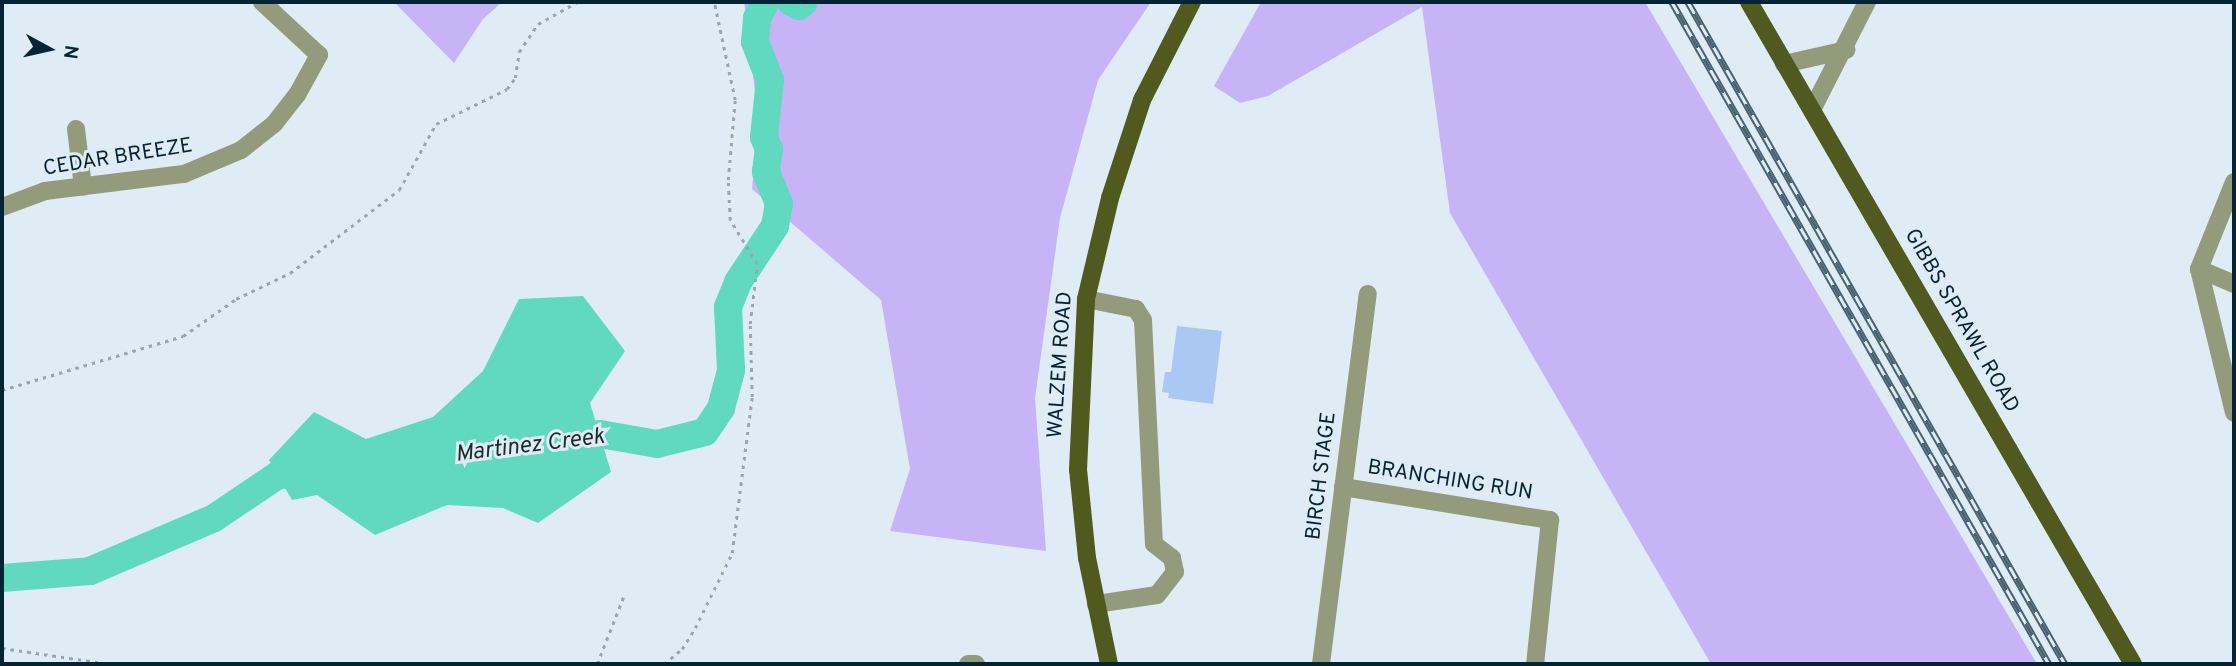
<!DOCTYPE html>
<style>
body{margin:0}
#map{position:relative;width:2236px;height:666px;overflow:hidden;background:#dfecf6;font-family:Overpass,sans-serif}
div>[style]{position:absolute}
.green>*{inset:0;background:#c7b4f6}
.water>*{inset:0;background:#61d8c0}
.river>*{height:28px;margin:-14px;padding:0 14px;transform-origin:14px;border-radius:14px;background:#61d8c0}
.building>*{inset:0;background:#abc8f3}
.path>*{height:2.5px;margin-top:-1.25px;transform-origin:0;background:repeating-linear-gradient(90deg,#94a8b4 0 3.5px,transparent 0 8.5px)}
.minor>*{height:18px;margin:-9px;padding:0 9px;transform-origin:9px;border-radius:9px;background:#949b7d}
.major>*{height:18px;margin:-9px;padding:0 9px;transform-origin:9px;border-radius:9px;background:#505a1f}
.rail>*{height:7px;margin-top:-3.5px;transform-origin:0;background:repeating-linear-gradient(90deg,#dfecf6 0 13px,#496272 0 26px);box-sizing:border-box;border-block:2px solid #496272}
span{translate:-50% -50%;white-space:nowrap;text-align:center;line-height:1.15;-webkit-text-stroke:6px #dfecf6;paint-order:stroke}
.street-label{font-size:21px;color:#042335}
.water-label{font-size:23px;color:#192e29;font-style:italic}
.frame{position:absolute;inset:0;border:4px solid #042335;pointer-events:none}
.north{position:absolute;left:14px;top:14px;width:70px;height:70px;-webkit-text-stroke:5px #dfecf6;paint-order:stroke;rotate:98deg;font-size:19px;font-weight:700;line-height:28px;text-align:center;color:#042335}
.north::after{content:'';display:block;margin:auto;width:24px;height:32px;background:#042335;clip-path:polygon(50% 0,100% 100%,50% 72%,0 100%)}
</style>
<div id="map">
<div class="green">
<div style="clip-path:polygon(394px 2px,502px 2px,483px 19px,454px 63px)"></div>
<div style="clip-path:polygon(744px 2px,1151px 2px,1098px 80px,1060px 218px,1035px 398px,1046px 551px,890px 531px,910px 469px,881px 300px,752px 189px,758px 118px)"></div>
<div style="clip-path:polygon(1261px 2px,1645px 2px,2037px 664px,1711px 664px,1450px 213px,1422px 7px,1268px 96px,1240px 103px,1214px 86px)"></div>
</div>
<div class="water">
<div style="clip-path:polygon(583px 296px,625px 351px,590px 403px,611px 472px,538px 523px,503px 508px,447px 505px,375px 535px,317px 495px,292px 500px,269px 460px,314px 412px,366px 439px,433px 417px,483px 371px,519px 299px)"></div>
</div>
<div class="river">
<div style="left:791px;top:2px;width:9px;rotate:27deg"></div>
<div style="left:799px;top:6px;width:6px;rotate:-39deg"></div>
<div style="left:562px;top:440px;width:38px;rotate:-9deg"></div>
<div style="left:600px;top:434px;width:58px;rotate:10deg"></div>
<div style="left:657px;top:444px;width:49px;rotate:-14deg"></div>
<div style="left:705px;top:432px;width:29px;rotate:-56deg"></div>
<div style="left:721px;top:408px;width:39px;rotate:-75deg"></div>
<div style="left:731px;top:370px;width:63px;rotate:-92.7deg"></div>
<div style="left:728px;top:307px;width:27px;rotate:-68deg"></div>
<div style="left:738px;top:282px;width:67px;rotate:-56.5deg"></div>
<div style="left:775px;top:226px;width:22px;rotate:-80deg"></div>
<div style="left:779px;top:204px;width:35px;rotate:-112deg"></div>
<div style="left:766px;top:172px;width:23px;rotate:-83deg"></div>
<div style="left:769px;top:149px;width:13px;rotate:-113deg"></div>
<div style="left:764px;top:137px;width:57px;rotate:-84deg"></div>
<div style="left:770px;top:80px;width:41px;rotate:-111.5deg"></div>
<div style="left:755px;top:42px;width:24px;rotate:-85deg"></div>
<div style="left:757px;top:18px;width:18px;rotate:-61deg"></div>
<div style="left:2px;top:578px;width:88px;rotate:-4.5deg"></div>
<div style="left:90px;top:571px;width:135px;rotate:-23.1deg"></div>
<div style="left:214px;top:518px;width:77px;rotate:-33.9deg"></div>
<div style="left:278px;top:475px;width:36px;rotate:-3deg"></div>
</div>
<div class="building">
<div style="clip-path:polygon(1177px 326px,1222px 331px,1213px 404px,1168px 398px,1169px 393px,1162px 392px,1165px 372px,1171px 372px)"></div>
</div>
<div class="path">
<div style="left:2px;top:390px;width:189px;rotate:-16.6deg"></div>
<div style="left:183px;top:336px;width:65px;rotate:-34.9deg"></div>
<div style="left:236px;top:299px;width:60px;rotate:-25.7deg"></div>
<div style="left:290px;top:273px;width:137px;rotate:-37.3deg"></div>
<div style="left:399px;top:190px;width:76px;rotate:-60.7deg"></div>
<div style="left:436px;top:124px;width:79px;rotate:-26.2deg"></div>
<div style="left:507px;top:89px;width:14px;rotate:-54deg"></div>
<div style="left:515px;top:78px;width:26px;rotate:-81deg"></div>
<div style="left:519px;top:52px;width:34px;rotate:-56deg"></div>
<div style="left:538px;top:24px;width:45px;rotate:-29.4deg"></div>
<div style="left:2px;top:648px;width:109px;rotate:8.4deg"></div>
<div style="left:597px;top:664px;width:76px;rotate:-68.5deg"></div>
<div style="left:664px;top:664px;width:23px;rotate:-40deg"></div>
<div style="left:682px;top:649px;width:25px;rotate:-58deg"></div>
<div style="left:695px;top:628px;width:84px;rotate:-63.7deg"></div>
<div style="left:732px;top:553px;width:157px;rotate:-82.7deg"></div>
<div style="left:752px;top:397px;width:73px;rotate:-91.6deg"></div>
<div style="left:750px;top:324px;width:60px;rotate:-83.3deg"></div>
<div style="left:757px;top:264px;width:52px;rotate:-121.5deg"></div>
<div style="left:730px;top:220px;width:40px;rotate:-92.9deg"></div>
<div style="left:728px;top:180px;width:80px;rotate:-85deg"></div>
<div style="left:735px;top:100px;width:100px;rotate:-102.1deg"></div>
</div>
<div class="minor">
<div style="left:1784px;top:64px;width:64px;rotate:-12.7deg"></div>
<div style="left:1813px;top:108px;width:119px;rotate:-63deg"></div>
<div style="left:76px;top:129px;width:58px;rotate:83.1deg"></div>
<div style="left:2234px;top:182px;width:94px;rotate:111.9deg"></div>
<div style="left:2199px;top:269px;width:148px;rotate:76.3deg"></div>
<div style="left:2px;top:207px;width:46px;rotate:-20.4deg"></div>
<div style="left:45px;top:191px;width:140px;rotate:-7deg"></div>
<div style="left:184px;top:174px;width:62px;rotate:-22.8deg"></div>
<div style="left:241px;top:150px;width:42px;rotate:-38.2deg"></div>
<div style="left:274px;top:124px;width:37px;rotate:-52deg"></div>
<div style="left:297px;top:95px;width:46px;rotate:-61.2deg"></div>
<div style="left:319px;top:55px;width:78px;rotate:-137.1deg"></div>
<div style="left:2199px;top:269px;width:38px;rotate:23deg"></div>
<div style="left:1086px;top:299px;width:51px;rotate:11.3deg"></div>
<div style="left:1136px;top:309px;width:13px;rotate:58deg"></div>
<div style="left:1143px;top:320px;width:224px;rotate:87.2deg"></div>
<div style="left:1154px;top:544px;width:23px;rotate:38deg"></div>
<div style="left:1172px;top:558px;width:14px;rotate:78deg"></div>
<div style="left:1175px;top:572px;width:29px;rotate:128deg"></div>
<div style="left:1157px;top:595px;width:62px;rotate:171.6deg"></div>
<div style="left:1343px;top:487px;width:210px;rotate:9.1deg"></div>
<div style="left:1550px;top:520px;width:145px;rotate:95.9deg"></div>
<div style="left:968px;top:664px;width:8px"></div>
<div style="left:1321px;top:664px;width:373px;rotate:-82.8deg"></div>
</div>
<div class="major">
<div style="left:1749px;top:2px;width:765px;rotate:59.88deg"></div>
<div style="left:1109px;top:664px;width:108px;rotate:-101.7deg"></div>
<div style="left:1087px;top:558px;width:88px;rotate:-95.8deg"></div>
<div style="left:1078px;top:470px;width:171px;rotate:-87.3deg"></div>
<div style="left:1086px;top:299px;width:104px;rotate:-76.6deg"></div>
<div style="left:1110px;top:198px;width:103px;rotate:-71.9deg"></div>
<div style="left:1142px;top:100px;width:110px;rotate:-63deg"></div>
</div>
<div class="rail">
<div style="left:1672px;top:2px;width:762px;rotate:60.34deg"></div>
<div style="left:1688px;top:2px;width:762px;rotate:60.34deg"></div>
</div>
<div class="street-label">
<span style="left:118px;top:158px;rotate:-9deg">CEDAR BREEZE</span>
<span style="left:1961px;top:321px;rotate:60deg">GIBBS SPRAWL ROAD</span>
<span style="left:1061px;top:365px;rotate:-86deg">WALZEM ROAD</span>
<span style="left:1322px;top:476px;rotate:-83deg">BIRCH STAGE</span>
<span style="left:1450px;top:481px;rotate:9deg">BRANCHING RUN</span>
</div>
<div class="water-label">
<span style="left:530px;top:447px;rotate:-7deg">Martinez Creek</span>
</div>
<div class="frame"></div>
<div class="north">N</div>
</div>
